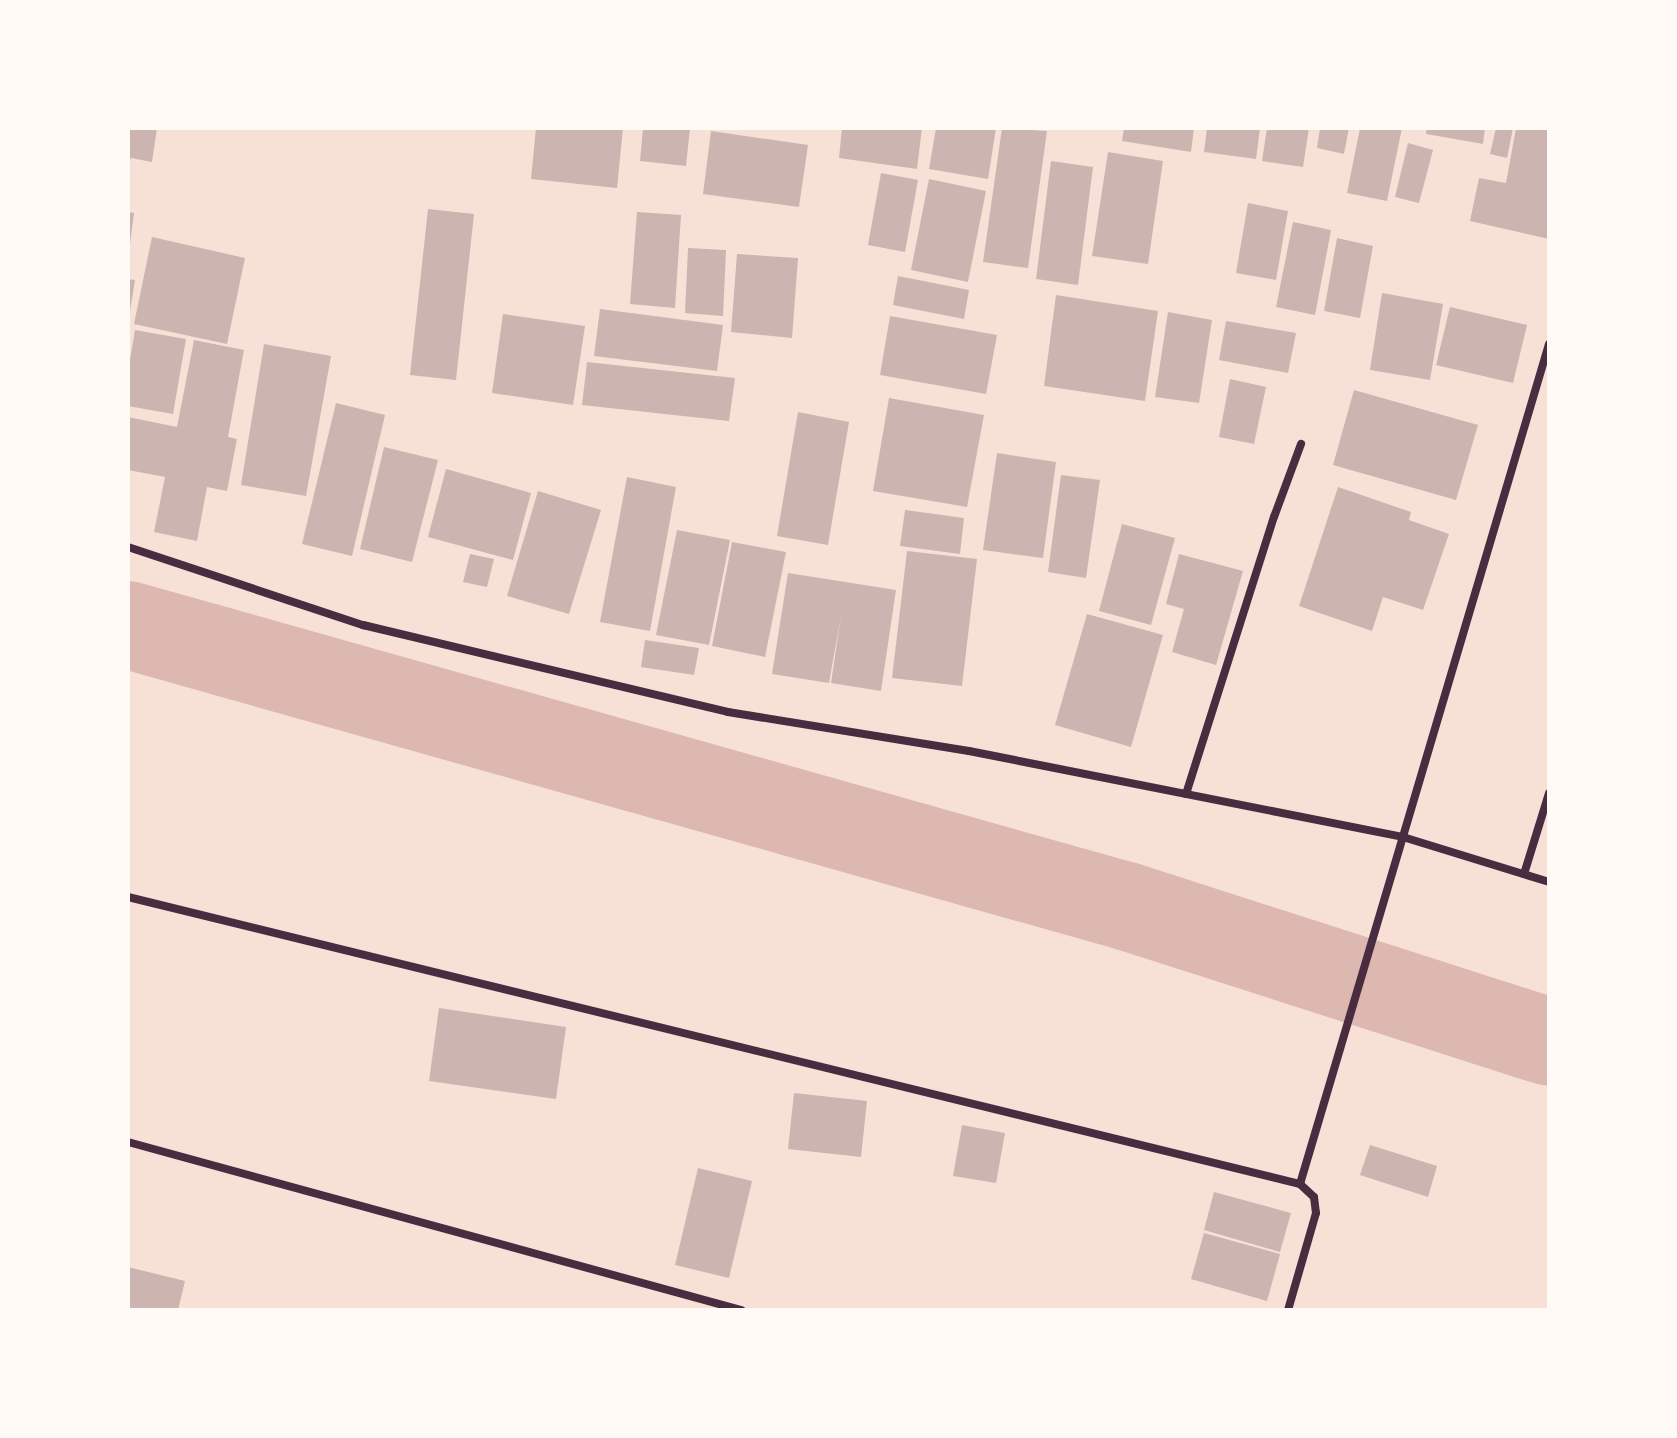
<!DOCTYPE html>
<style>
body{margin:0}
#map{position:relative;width:1677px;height:1438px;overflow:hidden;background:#f7e1d7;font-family:"Playfair Display",serif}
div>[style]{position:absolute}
.river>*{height:88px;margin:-44px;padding:0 44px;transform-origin:44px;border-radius:44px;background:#dcb8b0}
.building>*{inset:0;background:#ccb4b1}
.minor>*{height:8px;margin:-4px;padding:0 4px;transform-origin:4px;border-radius:4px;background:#4a2c40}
span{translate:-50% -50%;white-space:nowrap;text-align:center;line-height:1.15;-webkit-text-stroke:7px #fffaf5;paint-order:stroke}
.frame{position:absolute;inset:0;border:130px solid #fffaf5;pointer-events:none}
</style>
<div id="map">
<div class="river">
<div style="left:128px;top:625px;width:1037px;rotate:15.73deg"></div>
<div style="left:1126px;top:906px;width:444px;rotate:17.8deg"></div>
</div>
<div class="building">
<div style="clip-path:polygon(128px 128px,157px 128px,152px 162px,131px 158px,128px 167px)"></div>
<div style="clip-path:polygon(536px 128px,623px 128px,617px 188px,531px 179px)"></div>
<div style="clip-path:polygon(643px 128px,690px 128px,686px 166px,640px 161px)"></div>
<div style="clip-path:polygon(842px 128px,922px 128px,917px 169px,839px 158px)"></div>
<div style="clip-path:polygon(936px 128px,996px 128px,988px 179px,929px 169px)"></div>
<div style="clip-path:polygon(1002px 128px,1047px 131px,1028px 268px,983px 262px)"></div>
<div style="clip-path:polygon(1124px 128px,1194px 128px,1191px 152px,1122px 141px)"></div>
<div style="clip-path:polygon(1207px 128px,1260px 128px,1256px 159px,1204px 152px)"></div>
<div style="clip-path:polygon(1267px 128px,1309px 128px,1303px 167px,1262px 161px)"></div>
<div style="clip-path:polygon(1320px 128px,1349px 128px,1344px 154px,1317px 148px)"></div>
<div style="clip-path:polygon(1360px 128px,1402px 128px,1387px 201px,1347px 193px)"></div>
<div style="clip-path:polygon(1427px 128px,1485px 128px,1483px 144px,1426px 134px)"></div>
<div style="clip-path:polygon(1496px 128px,1513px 128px,1507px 158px,1490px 154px)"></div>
<div style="clip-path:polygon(1516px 128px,1549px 128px,1549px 239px,1470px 221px,1479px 178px,1506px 183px)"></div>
<div style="clip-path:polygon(711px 131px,808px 145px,799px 207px,703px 194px)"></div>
<div style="clip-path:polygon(1408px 143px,1433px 150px,1419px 203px,1395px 197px)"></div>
<div style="clip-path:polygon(1108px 152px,1163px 161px,1148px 264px,1092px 256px)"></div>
<div style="clip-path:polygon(1051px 161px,1093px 167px,1078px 285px,1036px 279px)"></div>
<div style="clip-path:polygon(881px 173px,918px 180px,905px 252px,868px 245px)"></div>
<div style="clip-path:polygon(929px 179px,986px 191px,968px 282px,911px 270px)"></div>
<div style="clip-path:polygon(1248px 203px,1288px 211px,1276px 280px,1236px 273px)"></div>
<div style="clip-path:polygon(428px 209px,474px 214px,456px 380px,410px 375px)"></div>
<div style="clip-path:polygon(128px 212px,134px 213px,130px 244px,128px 244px)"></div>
<div style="clip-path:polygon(637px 212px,681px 215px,675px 308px,630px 304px)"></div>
<div style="clip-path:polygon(1293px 222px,1331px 230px,1315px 315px,1276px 307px)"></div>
<div style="clip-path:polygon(152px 237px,245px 258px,227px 344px,134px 324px)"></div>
<div style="clip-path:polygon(1337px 238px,1373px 246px,1360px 318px,1324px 311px)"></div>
<div style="clip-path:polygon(688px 248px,726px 250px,723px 316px,685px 313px)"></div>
<div style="clip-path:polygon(737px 254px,798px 258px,792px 338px,731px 332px)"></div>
<div style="clip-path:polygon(898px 276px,969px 290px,964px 319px,893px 305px)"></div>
<div style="clip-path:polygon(128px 279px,135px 280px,130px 311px,128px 311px)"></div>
<div style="clip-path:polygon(1382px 293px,1443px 304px,1430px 380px,1370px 370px)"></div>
<div style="clip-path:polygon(1056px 295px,1158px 311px,1145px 401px,1044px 386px)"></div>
<div style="clip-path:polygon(1450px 307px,1527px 325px,1513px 383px,1436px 365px)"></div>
<div style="clip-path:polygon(600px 309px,723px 325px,717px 371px,594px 356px)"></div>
<div style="clip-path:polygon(1168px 312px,1212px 320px,1199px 403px,1155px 397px)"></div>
<div style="clip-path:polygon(503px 314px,585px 326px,573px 405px,492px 393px)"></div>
<div style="clip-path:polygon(890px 316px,997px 335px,986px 394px,880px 375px)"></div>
<div style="clip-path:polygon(1226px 321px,1296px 333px,1288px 373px,1219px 360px)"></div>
<div style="clip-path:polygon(135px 330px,186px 339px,173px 414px,128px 406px,128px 372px)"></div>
<div style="clip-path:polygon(194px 340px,244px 350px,228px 437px,237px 439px,227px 491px,207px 487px,197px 541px,154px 532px,165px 477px,128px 470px,128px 417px,177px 427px)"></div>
<div style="clip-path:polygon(264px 344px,331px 356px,306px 496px,241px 485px)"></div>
<div style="clip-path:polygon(587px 362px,735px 378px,729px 421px,582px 405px)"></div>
<div style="clip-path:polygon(1230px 379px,1266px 387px,1254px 444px,1219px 437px)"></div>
<div style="clip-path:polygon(1354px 390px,1478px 425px,1456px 500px,1333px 465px)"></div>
<div style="clip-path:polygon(889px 398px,984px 415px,967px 507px,873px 491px)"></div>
<div style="clip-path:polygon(336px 403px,385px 415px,352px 556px,302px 544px)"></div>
<div style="clip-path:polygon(798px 412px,849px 422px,828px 545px,777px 536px)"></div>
<div style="clip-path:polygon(384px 447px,438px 460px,412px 562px,360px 549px)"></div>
<div style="clip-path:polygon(997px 453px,1056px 462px,1043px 558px,983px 550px)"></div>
<div style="clip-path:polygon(446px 469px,531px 493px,513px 560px,428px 537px)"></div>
<div style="clip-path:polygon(1061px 475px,1100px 480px,1086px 578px,1048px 572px)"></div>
<div style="clip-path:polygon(627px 477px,676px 487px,650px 631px,600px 622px)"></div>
<div style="clip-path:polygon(1338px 487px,1411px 512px,1409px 520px,1449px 534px,1423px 610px,1383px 597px,1372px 631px,1299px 606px)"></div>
<div style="clip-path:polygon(538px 491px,601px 510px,569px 614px,507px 596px)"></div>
<div style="clip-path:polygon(905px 510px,964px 518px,960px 554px,900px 546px)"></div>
<div style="clip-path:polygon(1122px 524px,1175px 538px,1151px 625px,1099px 611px)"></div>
<div style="clip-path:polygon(677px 530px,730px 540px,709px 645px,656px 635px)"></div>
<div style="clip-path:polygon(732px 542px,786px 552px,765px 657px,712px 646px)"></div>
<div style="clip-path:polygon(907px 551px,977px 559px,962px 686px,892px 678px)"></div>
<div style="clip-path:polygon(470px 554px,494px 559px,487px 587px,463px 582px)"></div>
<div style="clip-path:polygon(1179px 554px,1243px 571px,1216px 665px,1172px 652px,1184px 609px,1166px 604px)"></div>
<div style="clip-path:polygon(788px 573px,896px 590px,881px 691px,831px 683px,841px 616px,829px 683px,772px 674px)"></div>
<div style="clip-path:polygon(1087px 614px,1163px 635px,1131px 747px,1055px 725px)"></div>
<div style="clip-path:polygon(645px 640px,699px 648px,694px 675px,641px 667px)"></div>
<div style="clip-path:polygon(439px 1008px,566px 1027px,556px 1099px,429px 1081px)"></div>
<div style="clip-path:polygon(794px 1093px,867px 1101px,861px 1157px,788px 1149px)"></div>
<div style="clip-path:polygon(962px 1125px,1005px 1133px,996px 1183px,953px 1176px)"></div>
<div style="clip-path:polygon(1370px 1145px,1437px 1166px,1428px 1197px,1360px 1175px)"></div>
<div style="clip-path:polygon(698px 1168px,752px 1181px,729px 1278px,675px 1265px)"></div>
<div style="clip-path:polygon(1214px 1192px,1291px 1213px,1280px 1252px,1204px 1230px)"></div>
<div style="clip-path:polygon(1204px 1233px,1280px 1254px,1267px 1301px,1191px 1279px)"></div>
<div style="clip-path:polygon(128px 1267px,185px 1281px,178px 1310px,128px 1310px)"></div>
</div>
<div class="minor">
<div style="left:128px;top:547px;width:248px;rotate:18.4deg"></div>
<div style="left:363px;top:625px;width:375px;rotate:13.4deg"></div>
<div style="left:728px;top:712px;width:244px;rotate:9.2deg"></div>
<div style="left:969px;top:751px;width:442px;rotate:11.2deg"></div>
<div style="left:1403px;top:837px;width:153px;rotate:17.1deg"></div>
<div style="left:1186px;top:794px;width:291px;rotate:-72.4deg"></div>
<div style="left:1274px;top:517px;width:78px;rotate:-69.7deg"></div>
<div style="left:1524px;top:874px;width:85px;rotate:-72.8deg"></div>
<div style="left:128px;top:897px;width:1207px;rotate:13.76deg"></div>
<div style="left:1300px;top:1184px;width:19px;rotate:43deg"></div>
<div style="left:1314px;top:1197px;width:16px;rotate:83deg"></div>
<div style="left:1316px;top:1213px;width:101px;rotate:106.1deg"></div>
<div style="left:128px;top:1142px;width:636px;rotate:15.33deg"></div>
<div style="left:1300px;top:1184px;width:876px;rotate:-73.49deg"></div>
</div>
<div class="frame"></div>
</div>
